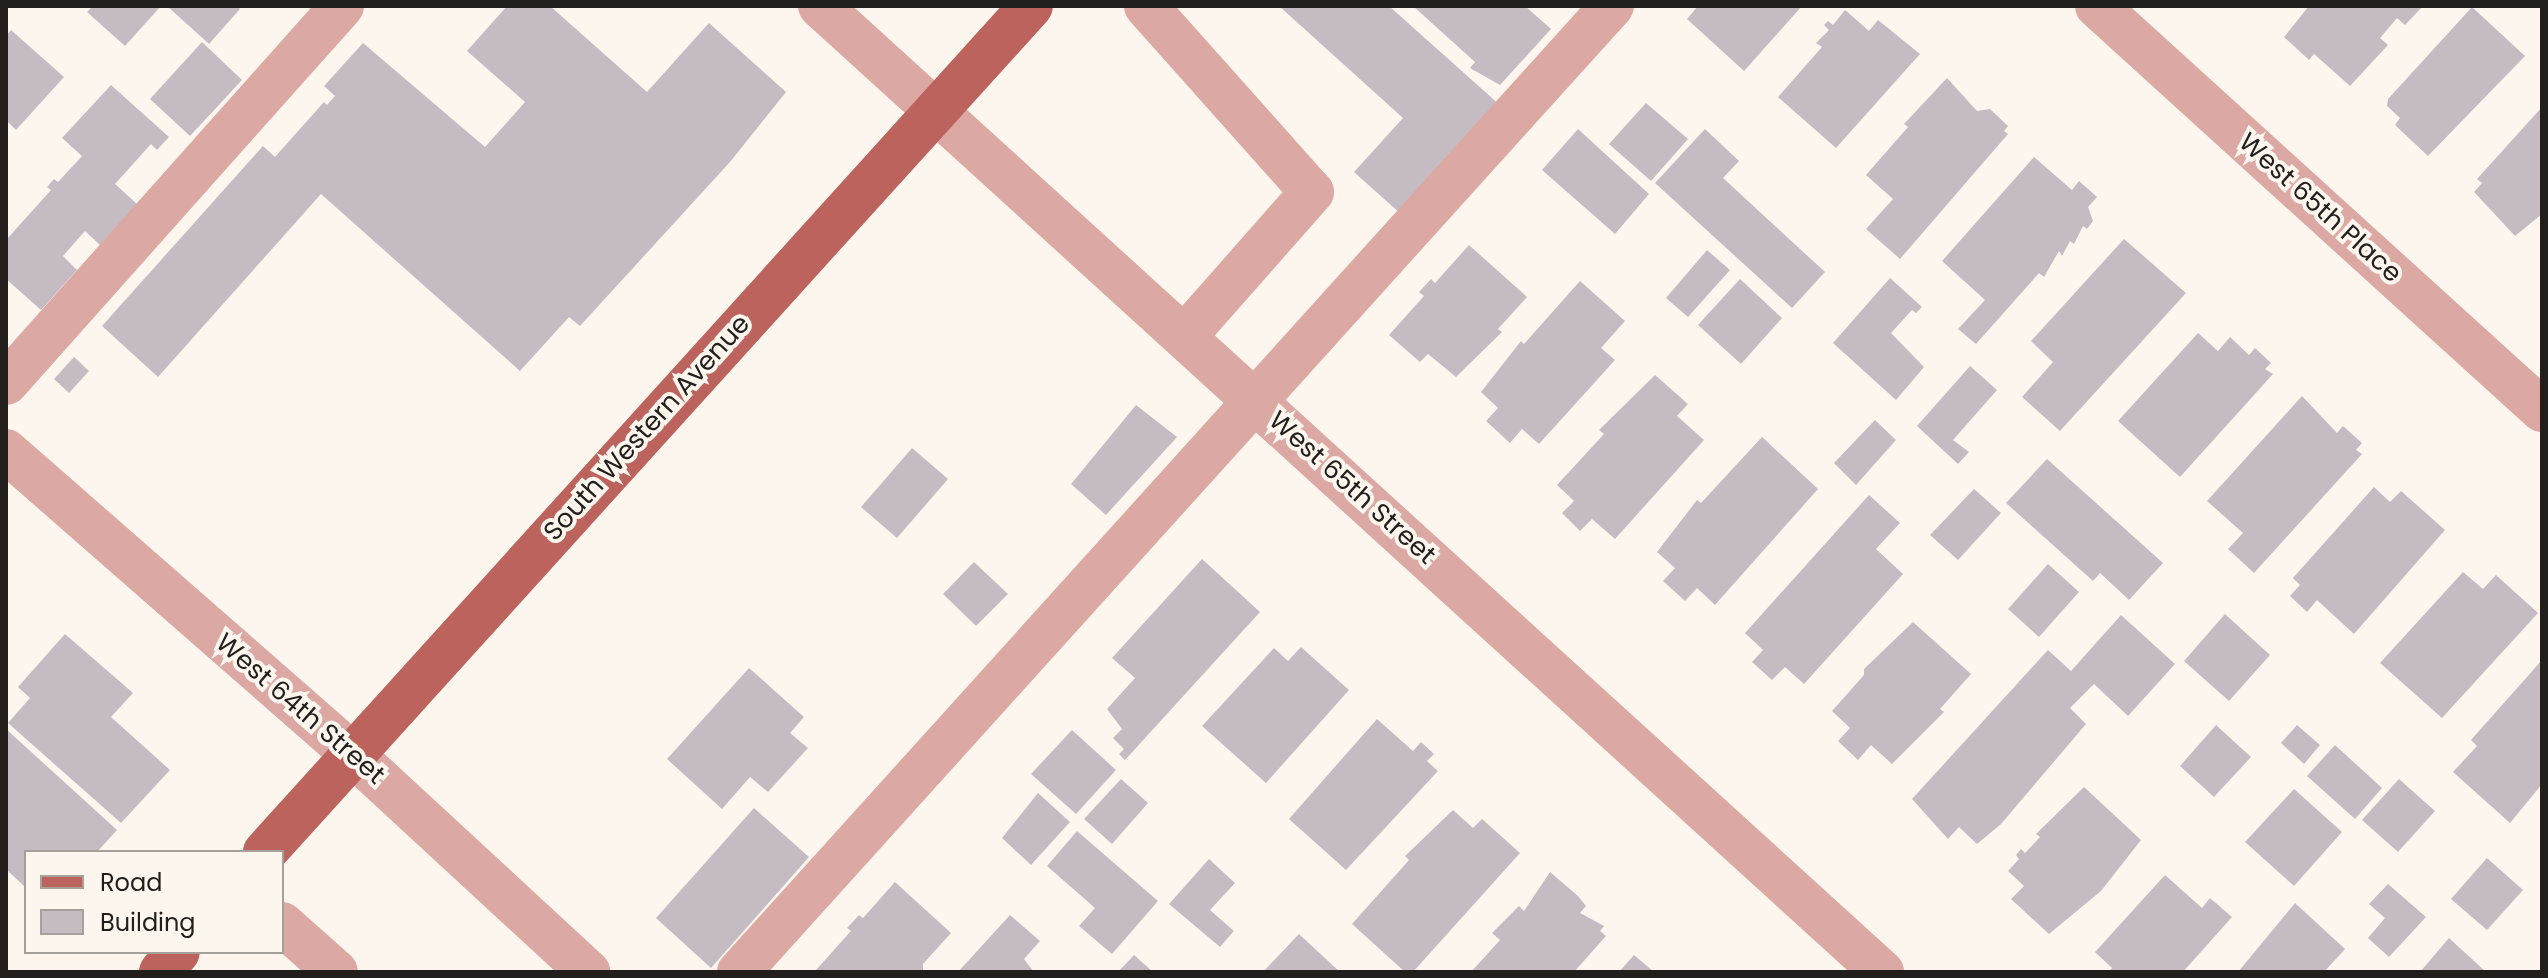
<!DOCTYPE html>
<style>
body{margin:0}
#map{position:relative;width:2548px;height:978px;overflow:hidden;background:#fdf6ee;font-family:Poppins,sans-serif}
div>[style]{position:absolute}
.building>*{inset:0;background:#c5bcc3}
.minor>*{height:44px;margin:-22px;padding:0 22px;transform-origin:22px;border-radius:22px;background:#dca8a4}
.major>*{height:44px;margin:-22px;padding:0 22px;transform-origin:22px;border-radius:22px;background:#bc635e}
span{translate:-50% -50%;white-space:nowrap;text-align:center;line-height:1.15;-webkit-text-stroke:8px #fdf6ee;paint-order:stroke}
.street-label{font-size:26px;color:#211e1c}
.frame{position:absolute;inset:0;border:8px solid #211e1c;pointer-events:none}
.legend{position:absolute;left:24px;top:850px;width:260px;height:104px;box-sizing:border-box;background:#fdf6ee;border:2px solid #a5a09a;margin:0;padding:10px 14px;list-style:none;font-size:24px;color:#211e1c}
.legend li{display:flex;align-items:center;gap:16px;height:40px}
.legend b{width:40px;border:2px solid #a5a09a}
</style>
<div id="map">
<div class="building">
<div style="clip-path:polygon(93px 6px,161px 6px,125px 46px,87px 12px)"></div>
<div style="clip-path:polygon(167px 6px,237px 6px,240px 9px,209px 44px)"></div>
<div style="clip-path:polygon(507px 6px,550px 6px,647px 92px,709px 23px,786px 92px,730px 162px,580px 326px,569px 317px,520px 371px,321px 194px,158px 377px,102px 326px,263px 146px,275px 157px,324px 102px,327px 105px,335px 96px,324px 86px,363px 43px,485px 147px,525px 102px,467px 51px)"></div>
<div style="clip-path:polygon(1279px 6px,1389px 6px,1501px 106px,1402px 215px,1354px 172px,1403px 118px)"></div>
<div style="clip-path:polygon(1413px 6px,1525px 6px,1551px 29px,1500px 85px,1470px 68px,1475px 62px)"></div>
<div style="clip-path:polygon(1698px 6px,1802px 6px,1744px 71px,1687px 19px)"></div>
<div style="clip-path:polygon(2309px 6px,2423px 6px,2405px 25px,2397px 18px,2380px 38px,2388px 45px,2350px 86px,2314px 54px,2309px 60px,2284px 37px)"></div>
<div style="clip-path:polygon(2472px 7px,2525px 56px,2428px 156px,2395px 125px,2400px 118px,2387px 106px,2388px 99px)"></div>
<div style="clip-path:polygon(1845px 10px,1869px 31px,1878px 20px,1920px 54px,1836px 148px,1778px 97px,1822px 47px,1816px 43px,1829px 30px,1824px 25px,1828px 21px,1833px 25px)"></div>
<div style="clip-path:polygon(11px 30px,64px 77px,16px 130px,6px 120px,6px 36px)"></div>
<div style="clip-path:polygon(202px 42px,242px 80px,190px 136px,150px 99px)"></div>
<div style="clip-path:polygon(1947px 78px,1977px 111px,1990px 109px,2008px 126px,2004px 131px,2008px 134px,1900px 259px,1866px 229px,1893px 199px,1866px 175px,1908px 127px,1904px 124px)"></div>
<div style="clip-path:polygon(111px 85px,169px 137px,157px 150px,151px 144px,115px 184px,137px 204px,100px 245px,85px 231px,63px 256px,77px 270px,41px 310px,6px 279px,6px 240px,51px 190px,47px 187px,54px 179px,58px 182px,82px 156px,62px 138px)"></div>
<div style="clip-path:polygon(1646px 103px,1688px 139px,1651px 181px,1609px 144px)"></div>
<div style="clip-path:polygon(2542px 107px,2542px 214px,2515px 236px,2474px 192px,2482px 183px,2477px 179px)"></div>
<div style="clip-path:polygon(1578px 129px,1649px 194px,1615px 234px,1542px 170px)"></div>
<div style="clip-path:polygon(1705px 129px,1739px 161px,1723px 178px,1825px 272px,1792px 308px,1655px 183px)"></div>
<div style="clip-path:polygon(2034px 157px,2072px 190px,2079px 181px,2097px 197px,2088px 207px,2093px 221px,2087px 229px,2083px 226px,2074px 244px,2070px 241px,2062px 256px,2059px 251px,2044px 277px,2039px 273px,1976px 344px,1958px 329px,1985px 300px,1942px 261px)"></div>
<div style="clip-path:polygon(2124px 239px,2186px 293px,2060px 431px,2022px 397px,2053px 362px,2031px 341px)"></div>
<div style="clip-path:polygon(1469px 245px,1527px 297px,1498px 329px,1502px 332px,1456px 377px,1428px 354px,1420px 362px,1389px 335px,1424px 296px,1419px 292px,1431px 279px,1435px 283px)"></div>
<div style="clip-path:polygon(1707px 250px,1730px 270px,1688px 317px,1666px 298px)"></div>
<div style="clip-path:polygon(1890px 278px,1922px 307px,1916px 313px,1912px 310px,1891px 333px,1924px 367px,1896px 400px,1833px 343px)"></div>
<div style="clip-path:polygon(1740px 279px,1782px 318px,1741px 364px,1698px 325px)"></div>
<div style="clip-path:polygon(1580px 281px,1625px 321px,1601px 348px,1615px 360px,1539px 444px,1522px 429px,1510px 443px,1486px 421px,1498px 408px,1481px 392px,1521px 341px,1524px 344px)"></div>
<div style="clip-path:polygon(2198px 333px,2218px 351px,2230px 337px,2249px 355px,2255px 348px,2271px 363px,2265px 369px,2273px 374px,2180px 477px,2118px 421px)"></div>
<div style="clip-path:polygon(74px 357px,89px 371px,69px 393px,54px 379px)"></div>
<div style="clip-path:polygon(1970px 366px,1997px 390px,1953px 440px,1969px 452px,1958px 464px,1917px 426px)"></div>
<div style="clip-path:polygon(1655px 375px,1688px 404px,1677px 416px,1704px 440px,1615px 539px,1592px 519px,1580px 531px,1562px 513px,1574px 501px,1557px 485px,1604px 434px,1599px 430px)"></div>
<div style="clip-path:polygon(2302px 396px,2337px 433px,2343px 426px,2362px 443px,2356px 450px,2362px 454px,2254px 573px,2228px 549px,2243px 533px,2207px 501px)"></div>
<div style="clip-path:polygon(1136px 405px,1177px 437px,1106px 515px,1071px 484px)"></div>
<div style="clip-path:polygon(1875px 420px,1896px 440px,1856px 485px,1834px 463px)"></div>
<div style="clip-path:polygon(1762px 437px,1818px 489px,1715px 605px,1697px 588px,1685px 601px,1663px 581px,1675px 568px,1657px 552px,1697px 500px,1701px 503px)"></div>
<div style="clip-path:polygon(912px 448px,948px 479px,897px 538px,861px 507px)"></div>
<div style="clip-path:polygon(2047px 459px,2163px 563px,2129px 600px,2100px 573px,2093px 581px,2006px 503px)"></div>
<div style="clip-path:polygon(2374px 487px,2390px 502px,2401px 491px,2445px 530px,2354px 634px,2317px 600px,2307px 612px,2290px 596px,2300px 585px,2293px 578px)"></div>
<div style="clip-path:polygon(1974px 489px,2001px 513px,1958px 560px,1930px 535px)"></div>
<div style="clip-path:polygon(1869px 495px,1900px 523px,1876px 549px,1903px 574px,1804px 684px,1785px 667px,1772px 680px,1752px 662px,1763px 650px,1745px 633px)"></div>
<div style="clip-path:polygon(1202px 559px,1260px 612px,1125px 760px,1119px 754px,1124px 749px,1113px 738px,1122px 729px,1107px 709px,1135px 678px,1112px 658px)"></div>
<div style="clip-path:polygon(974px 562px,1008px 594px,976px 626px,943px 594px)"></div>
<div style="clip-path:polygon(2048px 564px,2079px 592px,2039px 637px,2008px 609px)"></div>
<div style="clip-path:polygon(2463px 572px,2483px 589px,2496px 575px,2538px 613px,2442px 718px,2380px 663px)"></div>
<div style="clip-path:polygon(2225px 614px,2270px 655px,2229px 701px,2184px 661px)"></div>
<div style="clip-path:polygon(2121px 615px,2175px 664px,2128px 716px,2094px 684px,2070px 708px,2086px 724px,2001px 824px,1977px 844px,1959px 827px,1948px 839px,1912px 799px,2048px 650px,2071px 671px)"></div>
<div style="clip-path:polygon(1913px 622px,1971px 674px,1940px 709px,1944px 712px,1892px 764px,1871px 745px,1858px 760px,1838px 741px,1850px 728px,1832px 711px,1864px 675px,1864px 669px)"></div>
<div style="clip-path:polygon(65px 634px,133px 693px,111px 717px,170px 770px,121px 823px,8px 723px,30px 698px,18px 687px)"></div>
<div style="clip-path:polygon(1301px 647px,1349px 690px,1266px 783px,1202px 726px,1274px 648px,1288px 661px)"></div>
<div style="clip-path:polygon(2542px 660px,2542px 784px,2510px 823px,2453px 772px,2477px 746px,2471px 740px)"></div>
<div style="clip-path:polygon(749px 668px,804px 717px,790px 733px,808px 748px,768px 792px,750px 777px,722px 809px,667px 759px)"></div>
<div style="clip-path:polygon(1377px 719px,1413px 751px,1421px 742px,1434px 754px,1427px 761px,1438px 771px,1346px 870px,1289px 819px)"></div>
<div style="clip-path:polygon(2216px 725px,2251px 757px,2214px 797px,2180px 766px)"></div>
<div style="clip-path:polygon(2297px 725px,2320px 745px,2304px 764px,2281px 743px)"></div>
<div style="clip-path:polygon(6px 729px,117px 830px,97px 852px,26px 852px,26px 888px,6px 869px)"></div>
<div style="clip-path:polygon(1072px 730px,1116px 770px,1076px 814px,1031px 774px)"></div>
<div style="clip-path:polygon(2335px 745px,2382px 788px,2355px 819px,2307px 776px)"></div>
<div style="clip-path:polygon(1121px 779px,1148px 803px,1112px 844px,1084px 819px)"></div>
<div style="clip-path:polygon(2399px 779px,2435px 811px,2398px 852px,2362px 820px)"></div>
<div style="clip-path:polygon(2084px 787px,2141px 840px,2101px 891px,2049px 934px,2011px 899px,2024px 886px,2008px 871px,2019px 859px,2016px 855px,2021px 849px,2025px 853px,2040px 837px,2036px 834px)"></div>
<div style="clip-path:polygon(2294px 789px,2342px 832px,2294px 886px,2245px 842px)"></div>
<div style="clip-path:polygon(1038px 793px,1070px 822px,1031px 865px,1002px 838px)"></div>
<div style="clip-path:polygon(754px 808px,809px 857px,711px 968px,656px 918px)"></div>
<div style="clip-path:polygon(1453px 810px,1473px 828px,1482px 819px,1520px 853px,1413px 972px,1405px 972px,1352px 924px,1409px 860px,1405px 856px)"></div>
<div style="clip-path:polygon(1077px 831px,1158px 901px,1112px 954px,1079px 926px,1095px 908px,1047px 866px)"></div>
<div style="clip-path:polygon(2487px 858px,2523px 890px,2487px 930px,2451px 899px)"></div>
<div style="clip-path:polygon(1209px 859px,1235px 883px,1210px 910px,1234px 931px,1220px 947px,1169px 904px)"></div>
<div style="clip-path:polygon(1550px 872px,1578px 896px,1586px 906px,1580px 913px,1604px 926px,1600px 931px,1606px 936px,1574px 972px,1471px 972px,1500px 940px,1492px 933px,1519px 906px,1524px 911px)"></div>
<div style="clip-path:polygon(2165px 875px,2202px 908px,2210px 898px,2232px 917px,2183px 972px,2109px 972px,2112px 968px,2095px 952px)"></div>
<div style="clip-path:polygon(895px 882px,951px 933px,923px 964px,923px 972px,816px 970px,851px 931px,847px 928px,859px 915px,863px 918px)"></div>
<div style="clip-path:polygon(2388px 884px,2426px 917px,2389px 957px,2368px 938px,2385px 918px,2369px 904px)"></div>
<div style="clip-path:polygon(2295px 903px,2345px 949px,2324px 972px,2238px 972px)"></div>
<div style="clip-path:polygon(1010px 915px,1040px 941px,1024px 959px,1034px 972px,958px 972px)"></div>
<div style="clip-path:polygon(1299px 934px,1340px 972px,1263px 972px)"></div>
<div style="clip-path:polygon(2449px 938px,2486px 972px,2420px 972px)"></div>
<div style="clip-path:polygon(1134px 955px,1153px 972px,1118px 972px)"></div>
<div style="clip-path:polygon(1634px 955px,1654px 972px,1619px 972px)"></div>
</div>
<div class="minor">
<div style="left:820px;top:6px;width:1436px;rotate:42.29deg"></div>
<div style="left:1146px;top:6px;width:249px;rotate:48.3deg"></div>
<div style="left:1312px;top:192px;width:192px;rotate:131.4deg"></div>
<div style="left:2097px;top:6px;width:601px;rotate:42.24deg"></div>
<div style="left:6px;top:383px;width:505px;rotate:-48.29deg"></div>
<div style="left:6px;top:451px;width:459px;rotate:41.2deg"></div>
<div style="left:351px;top:753px;width:323px;rotate:42.7deg"></div>
<div style="left:282px;top:924px;width:72px;rotate:41.6deg"></div>
<div style="left:739px;top:972px;width:1302px;rotate:-47.9deg"></div>
</div>
<div class="major">
<div style="left:265px;top:852px;width:1141px;rotate:-47.84deg"></div>
<div style="left:161px;top:972px;width:26px;rotate:-50deg"></div>
</div>
<div class="street-label">
<span style="left:2320px;top:208px;rotate:42deg">West 65th Place</span>
<span style="left:647px;top:428px;rotate:-48deg">South Western Avenue</span>
<span style="left:1352px;top:488px;rotate:42deg">West 65th Street</span>
<span style="left:300px;top:709px;rotate:41deg">West 64th Street</span>
</div>
<div class="frame"></div>
<ul class="legend">
<li><b style="height:10px;background:#bc635e"></b>Road</li>
<li><b style="height:22px;background:#c5bcc3"></b>Building</li>
</ul>
</div>
